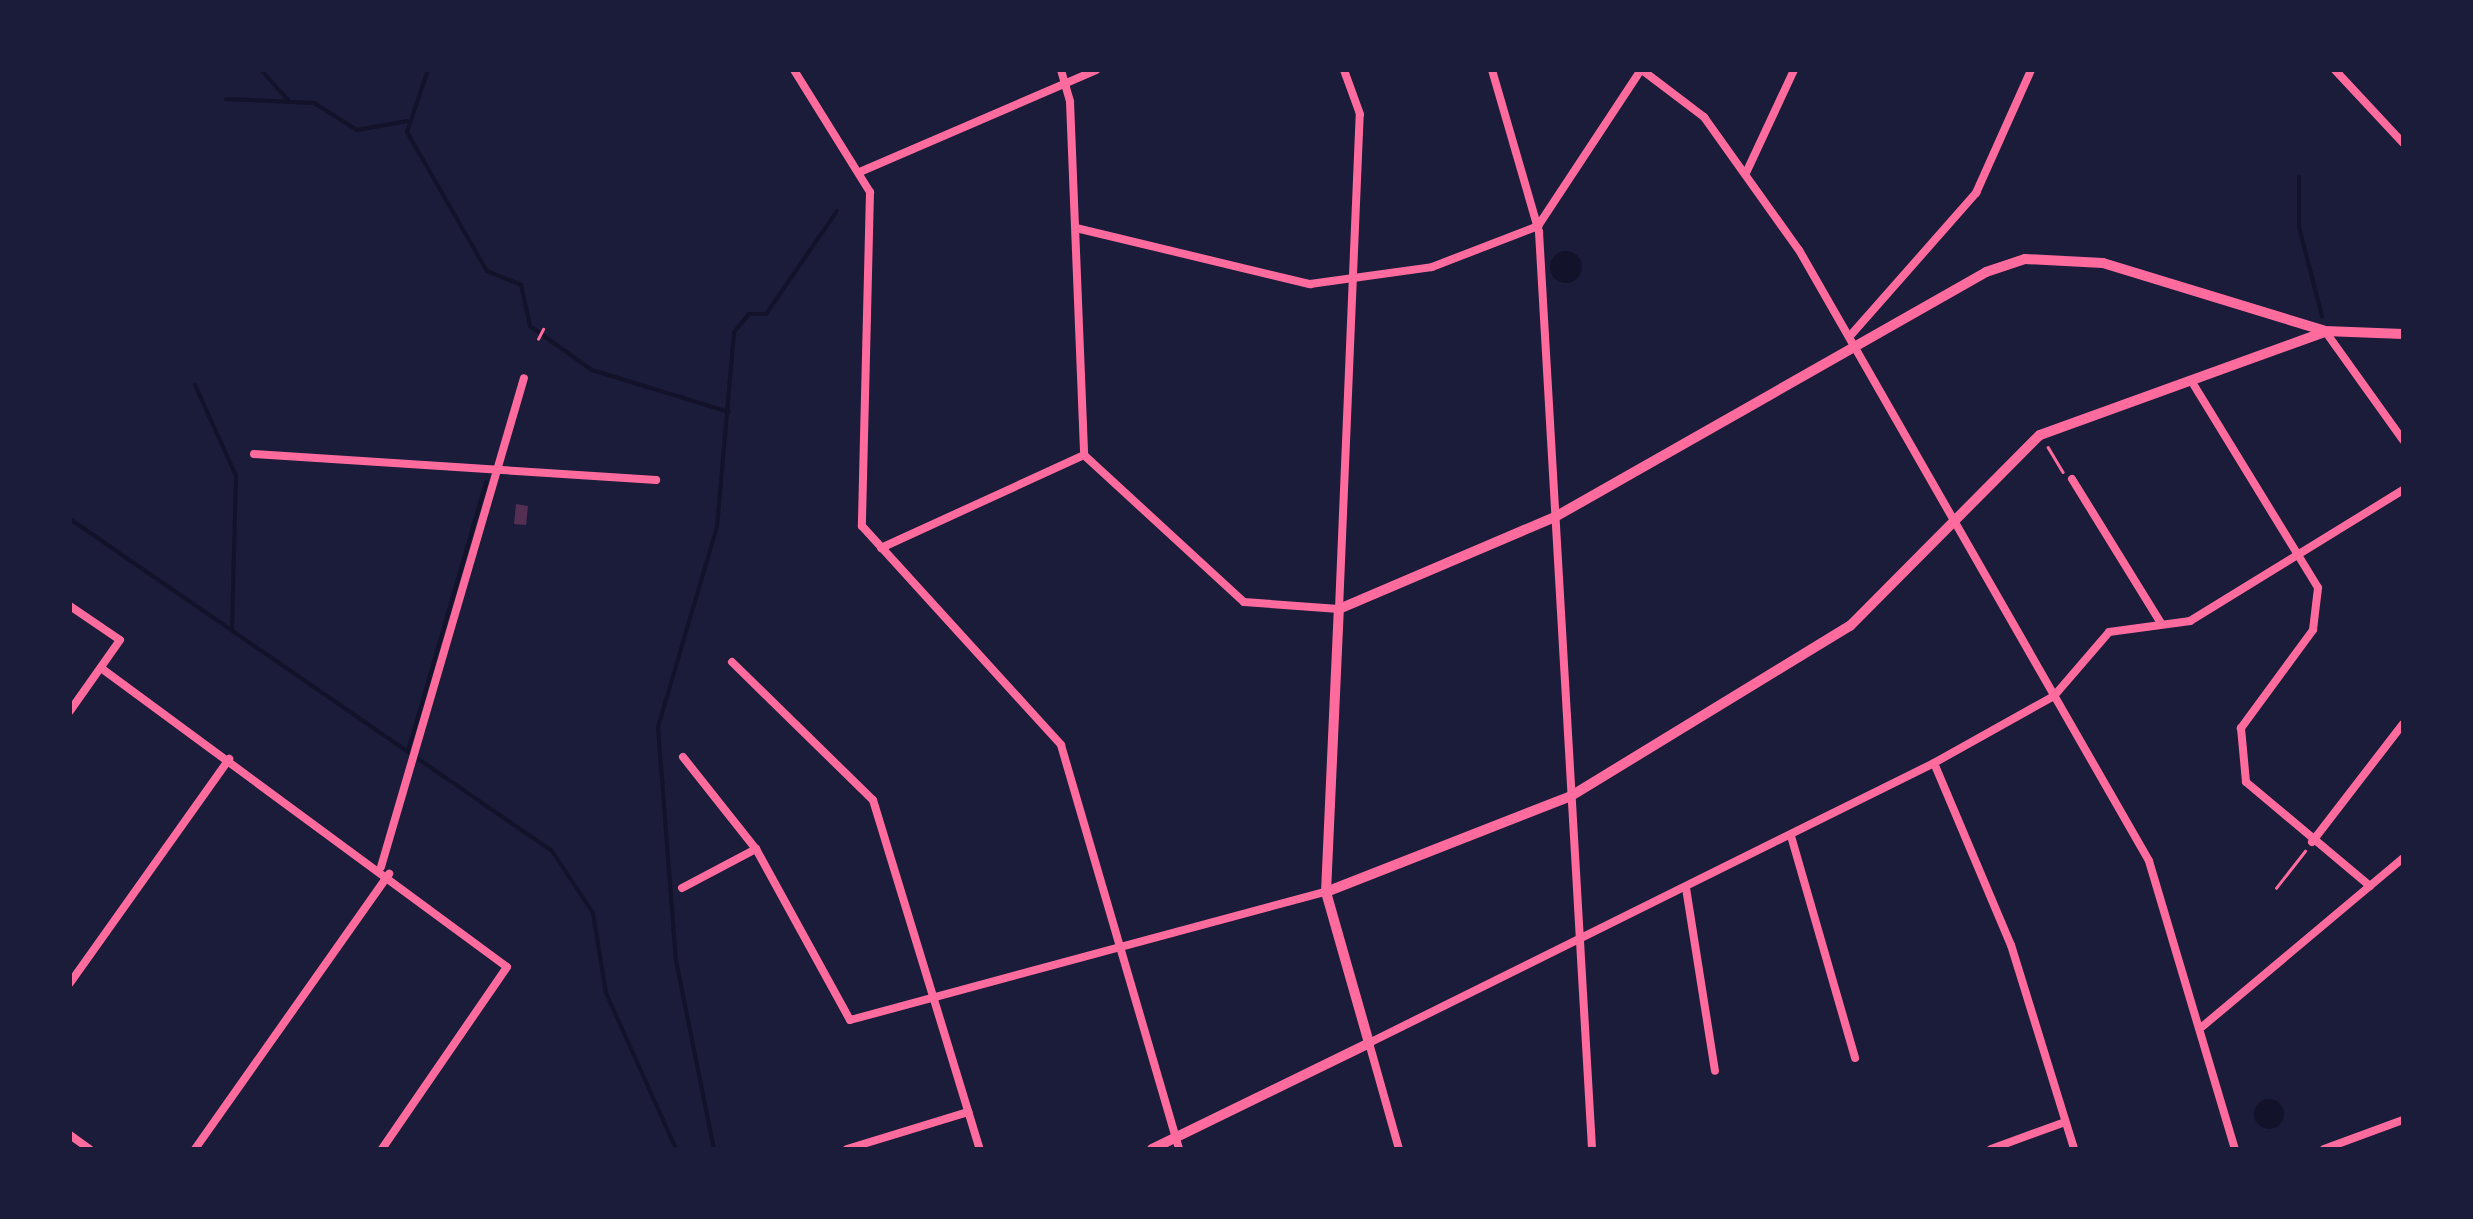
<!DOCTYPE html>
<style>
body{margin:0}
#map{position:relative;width:2473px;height:1219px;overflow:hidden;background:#1b1b3a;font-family:"Times New Roman",serif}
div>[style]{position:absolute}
.water>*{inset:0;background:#12122b}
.round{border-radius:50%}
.stream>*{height:4px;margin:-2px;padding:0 2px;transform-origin:2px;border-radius:2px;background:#12122b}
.building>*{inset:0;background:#542f53}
.path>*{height:2.5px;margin:-1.25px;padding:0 1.25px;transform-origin:1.25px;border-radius:1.25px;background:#ff6b9d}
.minor>*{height:8px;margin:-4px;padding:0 4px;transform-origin:4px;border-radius:4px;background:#ff6b9d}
.tertiary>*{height:10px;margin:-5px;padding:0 5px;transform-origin:5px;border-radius:5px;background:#ff6b9d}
span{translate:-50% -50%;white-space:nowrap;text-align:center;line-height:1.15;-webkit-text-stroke:8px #1b1b3a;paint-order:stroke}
.frame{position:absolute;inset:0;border:72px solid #1b1b3a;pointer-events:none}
</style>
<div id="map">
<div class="water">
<div class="round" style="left:1550px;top:251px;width:32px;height:32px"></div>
<div class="round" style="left:2254px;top:1099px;width:30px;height:30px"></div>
</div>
<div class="stream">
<div style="left:261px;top:70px;width:42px;rotate:47.9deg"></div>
<div style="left:428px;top:70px;width:65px;rotate:108.7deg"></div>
<div style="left:407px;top:132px;width:160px;rotate:60.1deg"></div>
<div style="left:487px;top:271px;width:37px;rotate:22deg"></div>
<div style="left:521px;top:285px;width:42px;rotate:77.6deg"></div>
<div style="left:530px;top:326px;width:76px;rotate:35.4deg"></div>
<div style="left:592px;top:370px;width:143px;rotate:17deg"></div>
<div style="left:226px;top:99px;width:88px;rotate:2.6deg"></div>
<div style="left:314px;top:103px;width:51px;rotate:32.1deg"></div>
<div style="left:357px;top:130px;width:51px;rotate:-10.2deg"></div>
<div style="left:2299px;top:177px;width:50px;rotate:90deg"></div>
<div style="left:2299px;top:227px;width:92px;rotate:75.5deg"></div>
<div style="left:195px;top:385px;width:100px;rotate:65.7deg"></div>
<div style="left:236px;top:476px;width:154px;rotate:91.5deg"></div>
<div style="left:70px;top:519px;width:585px;rotate:34.56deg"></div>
<div style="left:552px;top:851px;width:74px;rotate:56.5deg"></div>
<div style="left:593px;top:913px;width:81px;rotate:80.8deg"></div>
<div style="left:606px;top:993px;width:171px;rotate:65.8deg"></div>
<div style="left:408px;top:751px;width:280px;rotate:-73.8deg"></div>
<div style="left:714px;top:1149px;width:192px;rotate:-101.4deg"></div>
<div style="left:676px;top:961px;width:235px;rotate:-94.4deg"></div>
<div style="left:658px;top:727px;width:209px;rotate:-73.6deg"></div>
<div style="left:717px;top:527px;width:196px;rotate:-85deg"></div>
<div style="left:734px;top:332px;width:23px;rotate:-50deg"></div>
<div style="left:749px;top:314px;width:17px"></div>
<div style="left:766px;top:314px;width:125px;rotate:-55.4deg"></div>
</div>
<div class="building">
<div style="clip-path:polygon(516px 504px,528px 506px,526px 525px,514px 524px)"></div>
</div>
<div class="path">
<div style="left:538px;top:339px;width:11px;rotate:-63deg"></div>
<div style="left:2048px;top:447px;width:29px;rotate:59deg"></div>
<div style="left:2276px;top:888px;width:47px;rotate:-51.9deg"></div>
</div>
<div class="minor">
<div style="left:794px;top:70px;width:144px;rotate:58.1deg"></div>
<div style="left:870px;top:192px;width:334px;rotate:91.4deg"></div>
<div style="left:862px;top:526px;width:296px;rotate:47.7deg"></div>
<div style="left:1061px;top:745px;width:421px;rotate:73.7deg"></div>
<div style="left:1061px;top:70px;width:33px;rotate:74deg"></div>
<div style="left:1070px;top:102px;width:353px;rotate:87.7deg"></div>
<div style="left:1084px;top:455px;width:217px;rotate:42.6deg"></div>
<div style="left:1244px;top:602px;width:95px;rotate:4.2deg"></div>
<div style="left:1339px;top:609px;width:495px;rotate:-87.6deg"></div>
<div style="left:1360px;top:114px;width:47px;rotate:-110deg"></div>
<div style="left:1492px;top:70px;width:169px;rotate:73.8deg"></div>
<div style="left:1539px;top:232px;width:919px;rotate:86.69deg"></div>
<div style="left:1642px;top:70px;width:78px;rotate:37.2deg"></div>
<div style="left:1704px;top:117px;width:163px;rotate:54.5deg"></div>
<div style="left:1799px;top:250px;width:704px;rotate:60.19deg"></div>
<div style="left:2149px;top:861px;width:301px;rotate:73.4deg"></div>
<div style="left:2335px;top:70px;width:100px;rotate:47deg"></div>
<div style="left:862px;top:171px;width:255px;rotate:-23.3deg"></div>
<div style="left:1746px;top:173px;width:114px;rotate:-65deg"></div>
<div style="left:1076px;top:228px;width:241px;rotate:13.5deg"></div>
<div style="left:1310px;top:284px;width:123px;rotate:-7.9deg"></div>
<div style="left:1432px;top:267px;width:114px;rotate:-21.1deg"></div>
<div style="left:1538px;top:226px;width:187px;rotate:-56.6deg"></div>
<div style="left:2325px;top:331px;width:134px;rotate:54.4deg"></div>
<div style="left:1850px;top:336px;width:191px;rotate:-48.6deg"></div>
<div style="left:1976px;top:193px;width:135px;rotate:-65.9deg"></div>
<div style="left:2192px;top:382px;width:241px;rotate:58.5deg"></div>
<div style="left:2318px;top:588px;width:42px;rotate:96.8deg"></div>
<div style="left:2313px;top:630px;width:122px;rotate:126.3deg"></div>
<div style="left:2241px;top:728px;width:54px;rotate:84.7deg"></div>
<div style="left:2246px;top:782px;width:162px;rotate:40deg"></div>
<div style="left:254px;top:454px;width:403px;rotate:3.7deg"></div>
<div style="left:2072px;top:479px;width:169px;rotate:58.3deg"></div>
<div style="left:881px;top:548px;width:223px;rotate:-24.6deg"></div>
<div style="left:70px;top:606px;width:60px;rotate:34.2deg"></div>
<div style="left:120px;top:640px;width:87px;rotate:125.2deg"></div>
<div style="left:732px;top:662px;width:197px;rotate:44.4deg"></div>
<div style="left:873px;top:800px;width:365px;rotate:73deg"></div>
<div style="left:101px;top:668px;width:504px;rotate:36.37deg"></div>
<div style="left:507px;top:967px;width:221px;rotate:124.5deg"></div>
<div style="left:683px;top:757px;width:117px;rotate:51.6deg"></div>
<div style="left:756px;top:849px;width:195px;rotate:61.2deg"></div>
<div style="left:850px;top:1020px;width:493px;rotate:-15.1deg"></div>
<div style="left:1934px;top:763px;width:198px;rotate:67.1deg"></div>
<div style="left:2011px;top:945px;width:214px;rotate:72.8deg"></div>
<div style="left:1791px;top:836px;width:231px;rotate:73.9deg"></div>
<div style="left:2312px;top:842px;width:149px;rotate:-52.4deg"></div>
<div style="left:381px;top:867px;width:509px;rotate:-73.7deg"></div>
<div style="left:682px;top:888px;width:84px;rotate:-27.8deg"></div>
<div style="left:1686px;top:888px;width:185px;rotate:81deg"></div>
<div style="left:70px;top:983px;width:275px;rotate:-54.6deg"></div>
<div style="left:2203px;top:1026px;width:261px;rotate:-40deg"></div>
<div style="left:70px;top:1135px;width:24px;rotate:36deg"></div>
<div style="left:195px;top:1149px;width:337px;rotate:-54.8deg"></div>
<div style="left:847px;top:1149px;width:127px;rotate:-17deg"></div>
<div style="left:1399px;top:1149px;width:110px;rotate:-105.8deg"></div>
<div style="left:1369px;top:1043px;width:631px;rotate:-26.36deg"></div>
<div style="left:1934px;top:763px;width:137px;rotate:-29.2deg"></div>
<div style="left:2054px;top:696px;width:84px;rotate:-49.3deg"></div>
<div style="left:2109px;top:632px;width:82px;rotate:-7.7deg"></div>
<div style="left:2190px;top:621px;width:250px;rotate:-31.6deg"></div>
<div style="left:1991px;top:1149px;width:79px;rotate:-20deg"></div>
<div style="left:2324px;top:1149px;width:84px;rotate:-20.2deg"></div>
</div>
<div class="tertiary">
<div style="left:1326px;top:892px;width:263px;rotate:-21.4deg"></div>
<div style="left:1571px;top:796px;width:327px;rotate:-31.4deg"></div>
<div style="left:1850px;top:626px;width:269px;rotate:-45.2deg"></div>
<div style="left:2040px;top:435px;width:302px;rotate:-19.9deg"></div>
<div style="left:1152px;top:1149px;width:242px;rotate:-26deg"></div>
<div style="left:1369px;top:1043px;width:157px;rotate:-105.9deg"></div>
<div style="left:1326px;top:892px;width:283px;rotate:-87.4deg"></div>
<div style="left:1339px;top:609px;width:235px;rotate:-23.1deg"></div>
<div style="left:1555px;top:517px;width:496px;rotate:-29.6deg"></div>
<div style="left:1986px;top:272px;width:41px;rotate:-18.4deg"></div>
<div style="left:2025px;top:259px;width:78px;rotate:2.9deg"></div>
<div style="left:2103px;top:263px;width:232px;rotate:17deg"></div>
<div style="left:2325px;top:331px;width:78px;rotate:2.2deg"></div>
</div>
<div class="frame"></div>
</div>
